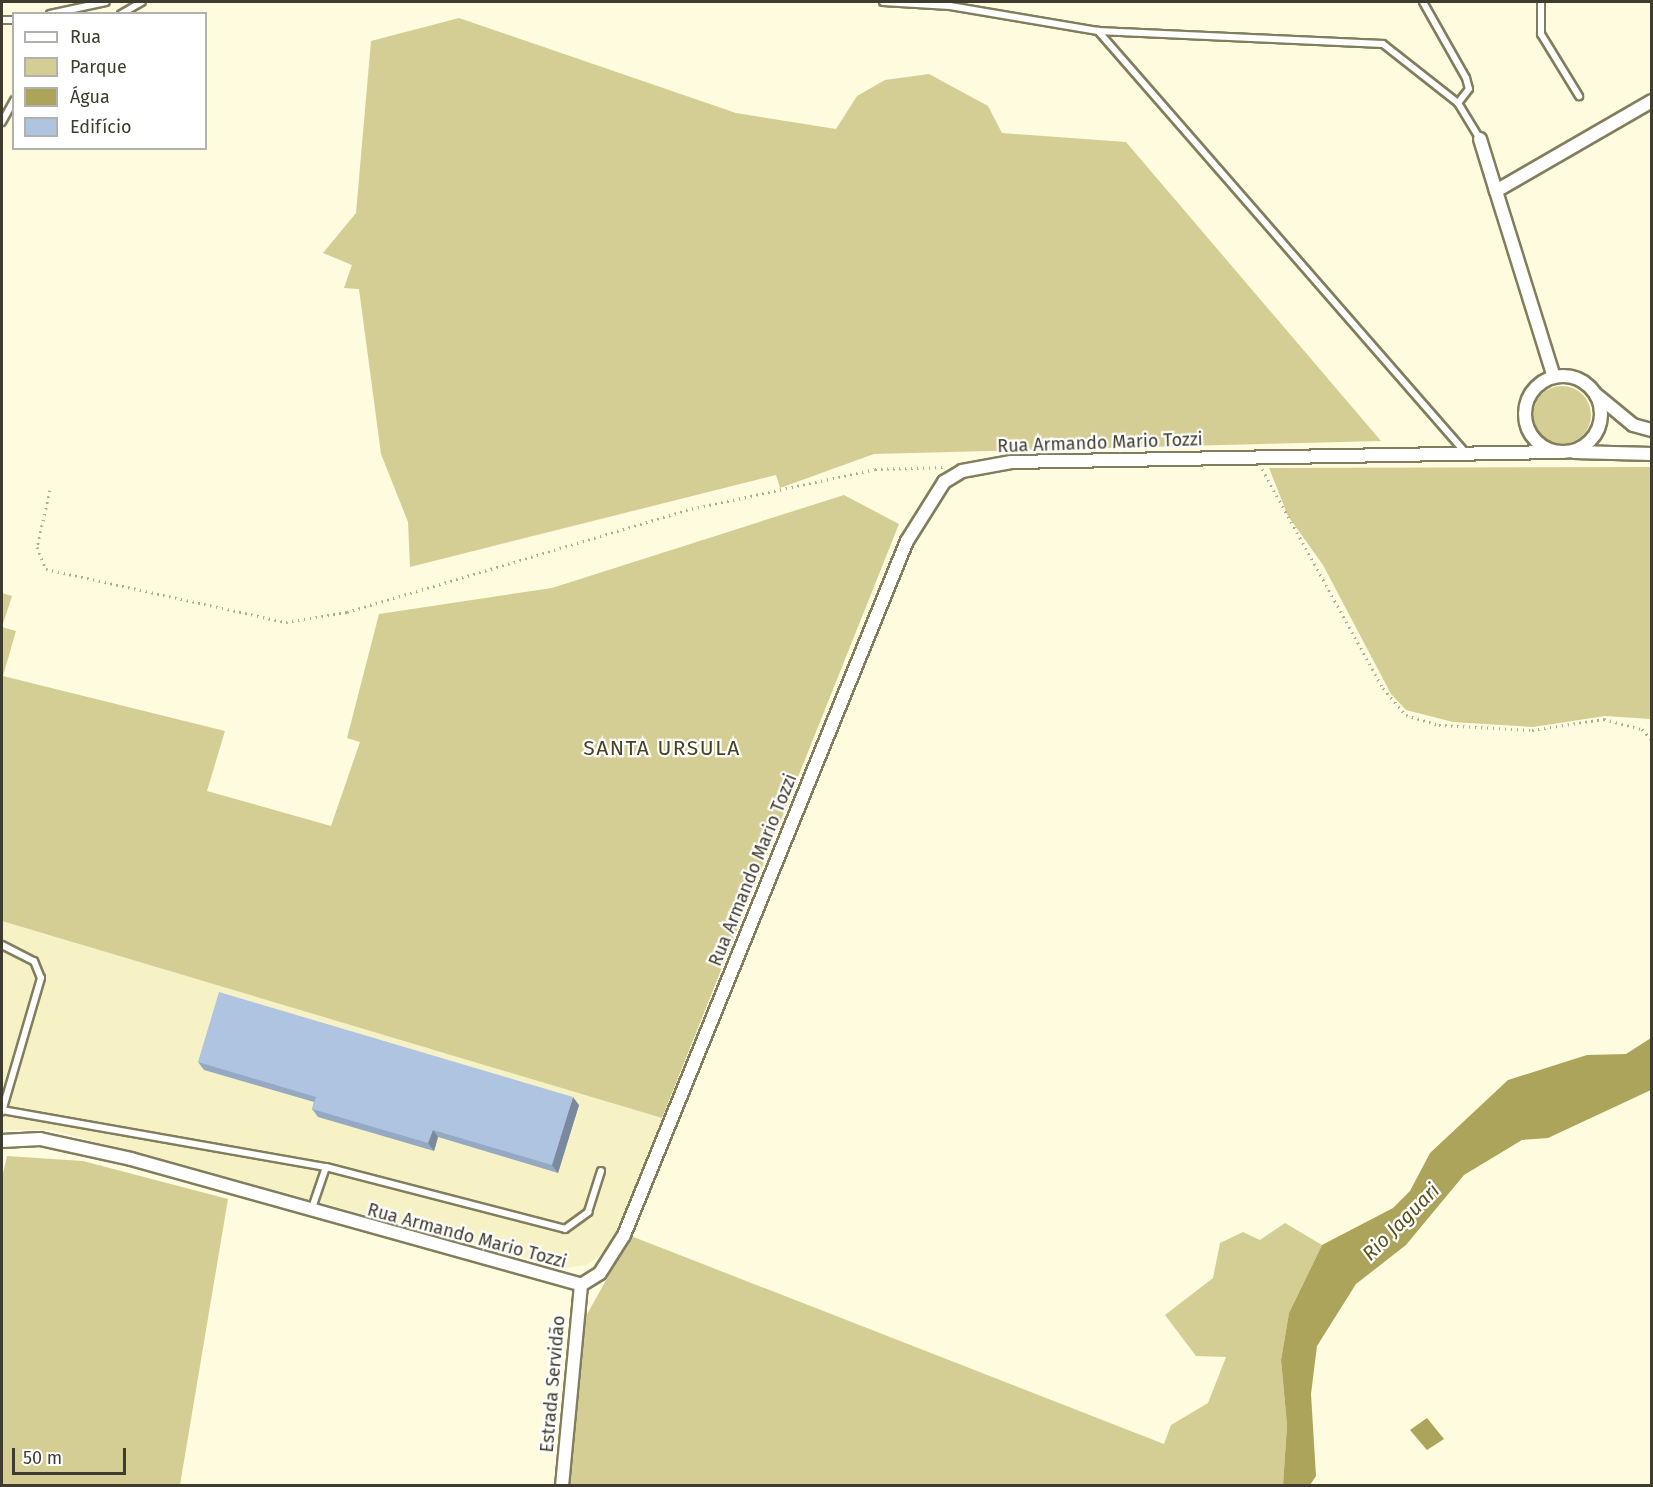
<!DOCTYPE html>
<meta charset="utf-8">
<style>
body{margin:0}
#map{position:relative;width:1653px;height:1487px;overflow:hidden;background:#fefbdf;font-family:"Fira Sans",sans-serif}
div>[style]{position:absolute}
.built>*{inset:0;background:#f6f2c6}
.green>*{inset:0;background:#d4ce95}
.round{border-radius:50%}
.water>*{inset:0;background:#ada45c}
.path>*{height:3px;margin-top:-1.5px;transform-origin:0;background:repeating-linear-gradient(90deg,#b0ad97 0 1.5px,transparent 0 6px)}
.roads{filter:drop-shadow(2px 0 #817e5d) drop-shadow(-2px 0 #817e5d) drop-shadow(0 2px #817e5d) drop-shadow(0 -2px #817e5d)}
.lane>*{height:6px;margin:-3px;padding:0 3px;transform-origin:3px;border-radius:3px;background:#fff}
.street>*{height:12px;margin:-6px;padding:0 6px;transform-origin:6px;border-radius:6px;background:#fff}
.street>.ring{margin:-6px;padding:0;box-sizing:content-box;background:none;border:12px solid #fff;border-radius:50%}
.wall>*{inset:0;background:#96a9c2}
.shaded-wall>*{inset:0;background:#7a899e}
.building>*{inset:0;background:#afc4e1}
span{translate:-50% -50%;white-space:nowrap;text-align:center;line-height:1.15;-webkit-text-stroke:4.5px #fff;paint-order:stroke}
.street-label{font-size:18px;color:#3e3c2e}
.water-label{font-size:20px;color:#59521b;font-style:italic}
.quarter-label{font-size:21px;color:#474324;letter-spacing:1.5px}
.frame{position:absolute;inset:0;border:3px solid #3e3c2e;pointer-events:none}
.legend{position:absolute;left:12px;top:12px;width:195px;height:138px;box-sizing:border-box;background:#fff;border:2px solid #b2b1ab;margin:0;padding:8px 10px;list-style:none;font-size:18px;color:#3e3c2e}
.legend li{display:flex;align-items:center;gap:12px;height:30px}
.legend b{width:30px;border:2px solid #b2b1ab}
.scale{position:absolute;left:12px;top:1448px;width:114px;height:27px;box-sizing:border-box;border:3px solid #3e3c2e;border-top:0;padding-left:8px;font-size:18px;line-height:21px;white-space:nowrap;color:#3e3c2e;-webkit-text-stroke:4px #fff;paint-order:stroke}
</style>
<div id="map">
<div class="built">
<div style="clip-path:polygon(2px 921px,662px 1118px,611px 1247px,587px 1265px,563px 1268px,51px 1130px,2px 1130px)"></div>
</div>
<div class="green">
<div style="clip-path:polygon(459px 18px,736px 113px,836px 129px,857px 96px,885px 80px,929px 74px,988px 106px,1002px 133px,1126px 142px,1381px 441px,874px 454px,780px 488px,776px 475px,410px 567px,408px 522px,381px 454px,359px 289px,344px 288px,352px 265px,323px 253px,356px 213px,371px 41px)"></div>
<div class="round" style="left:1533px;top:386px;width:58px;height:58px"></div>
<div style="clip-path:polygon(1651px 467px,1651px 719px,1605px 716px,1533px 727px,1453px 722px,1406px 710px,1391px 694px,1323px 565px,1288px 516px,1269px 468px)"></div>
<div style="clip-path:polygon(844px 495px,899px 524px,662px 1118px,2px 921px,2px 593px,12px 596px,2px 627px,16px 631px,3px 676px,225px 731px,207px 791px,331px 826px,360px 742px,347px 738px,379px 614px,552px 588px)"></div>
<div style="clip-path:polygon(7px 1156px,83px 1161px,228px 1199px,180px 1485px,2px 1485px,2px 1178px)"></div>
<div style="clip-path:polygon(1285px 1223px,1322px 1245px,1289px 1313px,1281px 1360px,1287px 1425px,1283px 1485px,567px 1486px,582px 1323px,631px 1236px,1164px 1444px,1171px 1425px,1208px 1403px,1226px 1357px,1196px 1356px,1165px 1315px,1213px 1278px,1220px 1243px,1243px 1232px,1260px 1240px)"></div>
</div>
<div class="water">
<div style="clip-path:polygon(1651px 1038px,1651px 1090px,1548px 1138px,1522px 1140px,1464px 1175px,1406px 1245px,1356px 1284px,1317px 1346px,1311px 1394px,1316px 1476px,1310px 1485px,1283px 1485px,1287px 1425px,1281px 1360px,1289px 1313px,1322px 1245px,1393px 1208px,1410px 1191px,1430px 1153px,1508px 1080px,1587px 1055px,1626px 1054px)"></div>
<div style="clip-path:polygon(1427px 1418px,1444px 1439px,1427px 1450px,1410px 1430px)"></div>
</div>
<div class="path">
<div style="left:1262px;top:469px;width:250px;rotate:61.1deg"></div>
<div style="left:1383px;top:688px;width:35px;rotate:50deg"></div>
<div style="left:1406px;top:715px;width:34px;rotate:17deg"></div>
<div style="left:1439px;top:725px;width:93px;rotate:3.1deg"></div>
<div style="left:1532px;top:730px;width:73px;rotate:-8.7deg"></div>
<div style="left:1604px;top:719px;width:39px;rotate:15deg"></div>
<div style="left:1642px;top:729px;width:15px;rotate:48deg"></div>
<div style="left:50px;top:490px;width:58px;rotate:102.8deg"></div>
<div style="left:37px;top:547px;width:24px;rotate:68deg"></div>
<div style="left:46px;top:569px;width:246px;rotate:12.5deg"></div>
<div style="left:286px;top:622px;width:62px;rotate:-9.3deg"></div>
<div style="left:347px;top:612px;width:354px;rotate:-16.7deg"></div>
<div style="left:686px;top:510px;width:193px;rotate:-12.2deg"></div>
<div style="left:875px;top:469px;width:68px;rotate:-1.7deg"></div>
</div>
<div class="roads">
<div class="lane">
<div style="left:883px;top:2px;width:67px;rotate:3.4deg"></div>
<div style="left:950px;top:6px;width:150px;rotate:9.6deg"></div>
<div style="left:1423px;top:2px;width:87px;rotate:60.5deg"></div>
<div style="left:1466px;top:78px;width:11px;rotate:75deg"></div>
<div style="left:1469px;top:89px;width:18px;rotate:128deg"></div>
<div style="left:1541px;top:2px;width:32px;rotate:90deg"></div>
<div style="left:1541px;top:34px;width:73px;rotate:58.5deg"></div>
<div style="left:50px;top:14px;width:57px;rotate:-12.1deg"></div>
<div style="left:121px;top:14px;width:24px;rotate:-30deg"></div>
<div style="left:2px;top:20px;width:12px"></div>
<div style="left:2px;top:122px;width:25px;rotate:-61deg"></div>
<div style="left:1465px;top:452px;width:559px;rotate:-131.08deg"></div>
<div style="left:1098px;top:31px;width:285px;rotate:2.6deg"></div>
<div style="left:1383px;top:44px;width:95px;rotate:38.2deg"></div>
<div style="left:1458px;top:103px;width:42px;rotate:58.6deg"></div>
<div style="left:2px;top:945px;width:36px;rotate:27deg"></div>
<div style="left:34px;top:961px;width:18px;rotate:68deg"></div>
<div style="left:41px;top:978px;width:139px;rotate:106.3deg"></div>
<div style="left:2px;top:1110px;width:329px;rotate:10deg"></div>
<div style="left:311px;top:1211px;width:46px;rotate:-71.2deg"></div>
<div style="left:326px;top:1167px;width:247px;rotate:14.5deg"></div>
<div style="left:565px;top:1229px;width:29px;rotate:-36deg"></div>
<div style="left:588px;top:1212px;width:43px;rotate:-72.4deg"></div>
</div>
<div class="street">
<div style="left:1480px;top:139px;width:54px;rotate:72.9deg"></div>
<div style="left:1496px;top:191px;width:180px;rotate:-30deg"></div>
<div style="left:1496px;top:191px;width:195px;rotate:72.7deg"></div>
<div class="ring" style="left:1525px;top:376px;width:64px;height:64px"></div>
<div style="left:1598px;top:396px;width:45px;rotate:39.6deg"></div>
<div style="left:1633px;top:425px;width:20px;rotate:15deg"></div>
<div style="left:1574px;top:452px;width:78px;rotate:1.5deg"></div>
<div style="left:2px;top:1141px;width:38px;rotate:-3deg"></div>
<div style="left:40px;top:1139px;width:93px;rotate:12.4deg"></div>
<div style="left:131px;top:1159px;width:467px;rotate:15.6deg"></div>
<div style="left:581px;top:1285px;width:22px;rotate:-32deg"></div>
<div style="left:600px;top:1273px;width:45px;rotate:-57.7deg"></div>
<div style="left:624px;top:1235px;width:749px;rotate:-67.82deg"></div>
<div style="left:907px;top:541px;width:70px;rotate:-57.9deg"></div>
<div style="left:944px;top:482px;width:21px;rotate:-31deg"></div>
<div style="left:962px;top:471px;width:50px;rotate:-10.4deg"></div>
<div style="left:1011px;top:462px;width:548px;rotate:-1.05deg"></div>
<div style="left:562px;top:1486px;width:202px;rotate:-84.6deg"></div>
</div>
</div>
<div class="wall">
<div style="clip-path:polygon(198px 1062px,579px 1105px,558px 1173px,438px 1137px,434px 1151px,318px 1117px,312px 1109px,314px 1102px,204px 1070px)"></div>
</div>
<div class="shaded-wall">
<div style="clip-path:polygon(573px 1097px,579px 1105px,558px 1173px,552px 1165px)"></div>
<div style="clip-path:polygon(433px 1130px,438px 1137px,434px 1151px,428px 1143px)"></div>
</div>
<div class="building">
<div style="clip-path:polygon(219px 992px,573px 1097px,552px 1165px,433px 1130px,428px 1143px,312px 1109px,316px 1097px,198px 1062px)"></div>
</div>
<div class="street-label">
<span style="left:1100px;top:443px;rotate:-2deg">Rua Armando Mario Tozzi</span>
<span style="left:753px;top:870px;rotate:-68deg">Rua Armando Mario Tozzi</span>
<span style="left:467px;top:1236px;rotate:15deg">Rua Armando Mario Tozzi</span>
<span style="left:553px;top:1384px;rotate:-85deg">Estrada Servidão</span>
</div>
<div class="water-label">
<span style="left:1401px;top:1222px;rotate:-45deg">Rio Jaguari</span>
</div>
<div class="quarter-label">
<span style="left:662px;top:748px">SANTA URSULA</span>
</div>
<div class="frame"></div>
<ul class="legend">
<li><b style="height:8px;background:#fff"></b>Rua</li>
<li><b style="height:16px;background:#d4ce95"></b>Parque</li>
<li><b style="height:16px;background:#ada45c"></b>Água</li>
<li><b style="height:16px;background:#afc4e1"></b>Edifício</li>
</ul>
<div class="scale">50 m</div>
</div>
